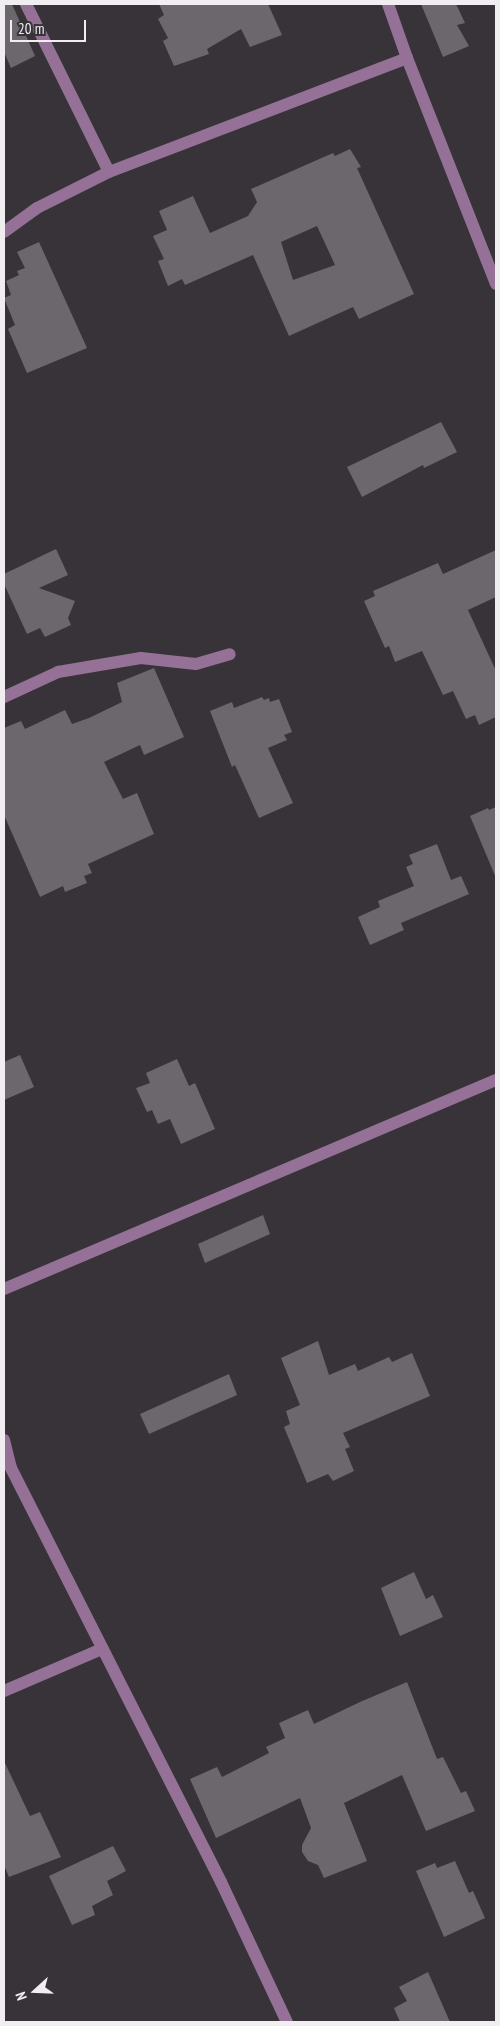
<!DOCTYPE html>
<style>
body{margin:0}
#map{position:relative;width:500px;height:2026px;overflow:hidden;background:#383339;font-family:"PT Sans Narrow",sans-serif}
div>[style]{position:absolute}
.building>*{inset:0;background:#6c666d}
.minor>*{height:12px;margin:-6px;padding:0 6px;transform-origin:6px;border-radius:6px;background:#957198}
span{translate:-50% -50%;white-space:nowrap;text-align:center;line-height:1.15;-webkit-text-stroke:5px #383339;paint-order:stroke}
.frame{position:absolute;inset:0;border:5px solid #f1eef2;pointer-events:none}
.north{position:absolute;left:10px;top:1966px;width:50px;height:50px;-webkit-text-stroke:4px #383339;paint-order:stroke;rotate:250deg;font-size:14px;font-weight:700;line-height:20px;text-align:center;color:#f1eef2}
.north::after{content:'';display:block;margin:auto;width:18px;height:22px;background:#f1eef2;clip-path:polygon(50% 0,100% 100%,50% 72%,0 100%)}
.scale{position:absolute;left:10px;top:20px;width:76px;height:22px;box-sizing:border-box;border:2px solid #f1eef2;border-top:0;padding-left:6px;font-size:15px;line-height:18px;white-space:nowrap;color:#f1eef2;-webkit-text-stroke:4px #383339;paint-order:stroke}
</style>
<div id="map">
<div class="building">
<div style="clip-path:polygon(4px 4px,12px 4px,35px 56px,11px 68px,4px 52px)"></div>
<div style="clip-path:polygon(159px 4px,268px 4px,282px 35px,250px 47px,241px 29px,207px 49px,209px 54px,174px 66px,163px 41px,168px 38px,158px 19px,164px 15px)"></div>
<div style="clip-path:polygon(421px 4px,456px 4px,465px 23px,457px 25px,469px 46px,443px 57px)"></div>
<div style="clip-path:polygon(evenodd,350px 149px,361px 167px,357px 168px,414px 294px,359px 319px,353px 307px,289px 336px,253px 255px,185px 285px,182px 279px,168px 286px,158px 261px,164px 259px,153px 236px,167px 230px,159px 211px,193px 196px,210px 233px,248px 216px,257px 202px,251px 189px,333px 153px,335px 156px,350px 149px,317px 226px,335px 265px,293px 280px,281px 242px,317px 226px)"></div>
<div style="clip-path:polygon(39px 242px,87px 348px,27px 373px,8px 329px,15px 325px,4px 298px,11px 295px,6px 281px,19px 275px,17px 271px,25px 268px,17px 252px)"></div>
<div style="clip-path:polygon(441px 422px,457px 452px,424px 468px,423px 465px,362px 497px,347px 467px)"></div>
<div style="clip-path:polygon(56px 549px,68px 575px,39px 588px,75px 601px,68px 618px,71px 625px,45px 637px,40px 628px,27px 634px,4px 584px,4px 574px)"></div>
<div style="clip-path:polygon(496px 550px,496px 597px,468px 610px,496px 671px,496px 717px,479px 725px,475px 715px,466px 719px,453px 691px,443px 695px,422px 651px,395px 662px,389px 646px,385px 648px,364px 601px,375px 596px,373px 591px,438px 563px,443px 574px)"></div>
<div style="clip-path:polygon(154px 668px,184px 737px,144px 755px,140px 745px,104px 762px,123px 799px,137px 793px,154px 834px,88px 864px,92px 873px,84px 876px,87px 883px,65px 892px,63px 886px,40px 897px,4px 815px,4px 728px,21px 721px,25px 729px,65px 710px,72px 724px,89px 718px,122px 702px,117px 683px)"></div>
<div style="clip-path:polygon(262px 697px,264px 700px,269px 698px,270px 702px,279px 699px,292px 732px,284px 735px,287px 740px,268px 748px,293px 803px,259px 818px,235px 765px,232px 767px,210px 711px,232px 702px,234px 708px)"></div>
<div style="clip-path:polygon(496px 807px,496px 878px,470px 816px,488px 808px,489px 810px)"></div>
<div style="clip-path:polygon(437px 844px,451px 880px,461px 876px,469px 894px,401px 923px,404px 930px,370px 945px,358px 917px,380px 907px,378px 901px,414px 886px,406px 867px,413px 864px,409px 855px)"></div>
<div style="clip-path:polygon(20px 1055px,34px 1087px,4px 1100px,4px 1062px)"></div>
<div style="clip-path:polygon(177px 1059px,189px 1086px,195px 1083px,215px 1129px,181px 1144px,170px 1119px,158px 1124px,152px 1110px,147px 1112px,136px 1088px,150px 1083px,146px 1073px)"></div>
<div style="clip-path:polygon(263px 1215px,270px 1234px,205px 1263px,198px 1244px)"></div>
<div style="clip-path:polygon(318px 1341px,329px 1375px,355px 1364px,358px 1371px,389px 1357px,392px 1362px,412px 1353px,430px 1396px,343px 1433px,350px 1447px,345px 1449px,354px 1471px,333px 1481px,328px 1474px,307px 1483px,284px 1427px,290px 1424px,286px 1411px,300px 1405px,281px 1358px)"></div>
<div style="clip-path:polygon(229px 1374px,237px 1395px,149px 1434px,140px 1414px)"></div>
<div style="clip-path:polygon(414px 1572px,426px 1599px,433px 1595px,443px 1617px,400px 1636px,381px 1588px)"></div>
<div style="clip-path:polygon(407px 1682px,437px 1759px,443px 1757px,461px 1793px,466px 1791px,475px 1811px,426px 1831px,402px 1775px,344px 1803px,367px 1861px,324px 1878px,318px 1865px,308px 1861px,302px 1852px,302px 1845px,311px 1828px,300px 1798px,216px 1838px,190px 1779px,217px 1767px,222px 1777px,269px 1753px,266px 1747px,285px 1738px,279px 1723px,308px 1710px,314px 1724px,360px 1702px)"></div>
<div style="clip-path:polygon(4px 1761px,30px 1816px,40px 1812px,61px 1857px,9px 1877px,4px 1865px)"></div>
<div style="clip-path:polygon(113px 1846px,126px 1871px,107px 1881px,113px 1895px,92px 1906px,95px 1915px,72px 1925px,49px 1876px)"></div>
<div style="clip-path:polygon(455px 1861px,469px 1893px,473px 1891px,485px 1918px,444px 1937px,416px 1871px,435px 1863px,437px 1868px)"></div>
<div style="clip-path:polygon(428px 1972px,450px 2022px,400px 2022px,394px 2008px,407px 2001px,399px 1987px)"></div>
</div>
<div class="minor">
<div style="left:26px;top:4px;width:187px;rotate:63.7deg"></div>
<div style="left:388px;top:4px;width:57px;rotate:70.6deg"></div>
<div style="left:407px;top:58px;width:243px;rotate:68.5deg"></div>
<div style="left:4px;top:232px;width:41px;rotate:-36deg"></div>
<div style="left:37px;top:208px;width:80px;rotate:-26.6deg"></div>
<div style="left:109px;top:172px;width:319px;rotate:-20.9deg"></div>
<div style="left:4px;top:697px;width:60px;rotate:-24.8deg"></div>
<div style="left:58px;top:672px;width:84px;rotate:-9.6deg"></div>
<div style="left:141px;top:658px;width:55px;rotate:6.2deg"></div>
<div style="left:196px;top:664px;width:35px;rotate:-16deg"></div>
<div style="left:4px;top:1289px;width:535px;rotate:-23.02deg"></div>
<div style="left:4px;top:1440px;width:29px;rotate:76deg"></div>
<div style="left:11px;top:1468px;width:464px;rotate:63.1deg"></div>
<div style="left:221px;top:1882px;width:155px;rotate:64.8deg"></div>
<div style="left:4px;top:1691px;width:107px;rotate:-23.2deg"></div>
</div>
<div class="frame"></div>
<div class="north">N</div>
<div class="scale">20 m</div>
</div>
